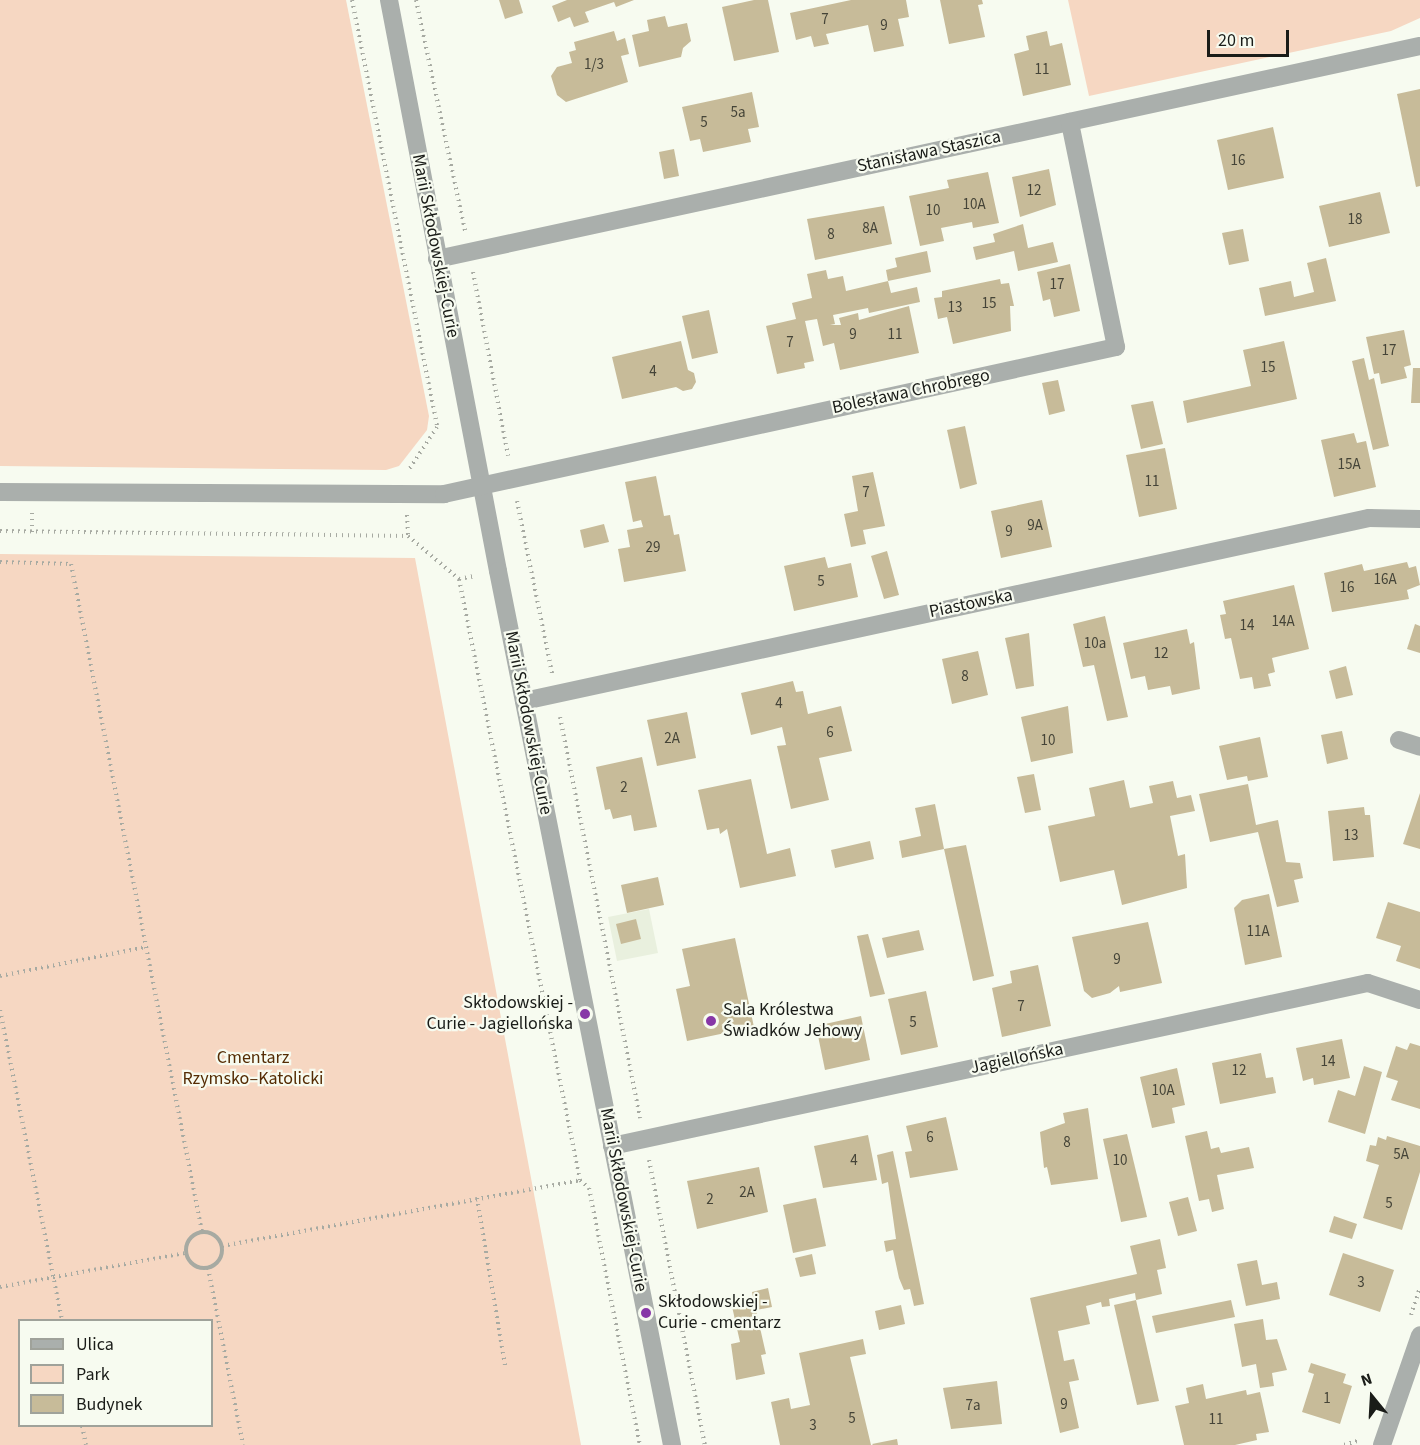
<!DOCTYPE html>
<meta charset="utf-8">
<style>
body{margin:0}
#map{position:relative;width:1420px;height:1445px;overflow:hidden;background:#f7fbf0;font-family:"Source Sans 3",sans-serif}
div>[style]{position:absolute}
.built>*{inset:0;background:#e9f0de}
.green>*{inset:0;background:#f6d7c2}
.building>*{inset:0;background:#c7bb99}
.path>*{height:4px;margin-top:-2px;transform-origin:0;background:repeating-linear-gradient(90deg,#a7aaa2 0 1.5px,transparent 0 6px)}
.path>.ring{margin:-2px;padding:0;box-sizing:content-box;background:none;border:4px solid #a7aaa2;border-radius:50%}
.street>*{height:18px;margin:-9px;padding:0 9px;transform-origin:9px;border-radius:9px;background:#aaafac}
.dots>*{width:16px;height:16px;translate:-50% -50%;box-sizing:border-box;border:3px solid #f7fbf0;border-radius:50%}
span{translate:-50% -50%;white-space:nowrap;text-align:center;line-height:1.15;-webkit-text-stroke:4.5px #f7fbf0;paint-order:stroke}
.number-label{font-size:15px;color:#454438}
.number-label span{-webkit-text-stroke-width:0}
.street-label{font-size:18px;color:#1a1c18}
.poi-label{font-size:18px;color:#1a1c18}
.right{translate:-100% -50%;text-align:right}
.left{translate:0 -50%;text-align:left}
.park-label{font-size:18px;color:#552c04}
.legend{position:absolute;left:18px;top:1319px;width:195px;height:108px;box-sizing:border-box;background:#f7fbf0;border:2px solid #9fa29a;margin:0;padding:8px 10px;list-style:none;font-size:18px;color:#1a1c18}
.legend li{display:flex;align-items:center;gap:12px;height:30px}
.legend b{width:30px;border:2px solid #9fa29a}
.north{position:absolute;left:1342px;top:1367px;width:60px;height:60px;-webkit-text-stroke:4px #f7fbf0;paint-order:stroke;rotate:342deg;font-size:16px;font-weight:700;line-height:24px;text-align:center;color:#1a1c18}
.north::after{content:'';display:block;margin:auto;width:21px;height:27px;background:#1a1c18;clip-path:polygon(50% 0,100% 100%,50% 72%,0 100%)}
.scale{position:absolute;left:1207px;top:30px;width:82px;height:27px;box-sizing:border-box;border:3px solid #1a1c18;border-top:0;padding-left:8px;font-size:18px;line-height:21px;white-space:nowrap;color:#1a1c18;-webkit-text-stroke:4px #f7fbf0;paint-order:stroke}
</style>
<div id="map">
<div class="built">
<div style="clip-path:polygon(649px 909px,658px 953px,617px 961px,608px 917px)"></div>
</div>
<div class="green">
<div style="clip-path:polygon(0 0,346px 0,429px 416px,427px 430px,399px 466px,386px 470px,0 466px)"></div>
<div style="clip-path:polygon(1068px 0,1420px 0,1420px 18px,1391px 31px,1089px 96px)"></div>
<div style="clip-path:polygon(evenodd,0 554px,415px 558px,581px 1445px,0 1445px,0 554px,20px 1320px,212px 1320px,212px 1426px,20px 1426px,20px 1320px)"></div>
</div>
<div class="building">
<div style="clip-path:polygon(499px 0,519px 0,523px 13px,505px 19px)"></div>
<div style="clip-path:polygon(567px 0,634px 0,616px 7px,614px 2px,585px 12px,589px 22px,574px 27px,570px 17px,558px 22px,552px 6px)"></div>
<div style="clip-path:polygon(754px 0,768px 0,779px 52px,734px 61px,722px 7px)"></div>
<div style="clip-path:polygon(851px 0,906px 0,909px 17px,898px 19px,904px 46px,874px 52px,868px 25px,826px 34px,829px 44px,814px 47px,811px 36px,796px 40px,790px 13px)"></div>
<div style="clip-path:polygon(940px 0,982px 0,983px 4px,978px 5px,985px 37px,949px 44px)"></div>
<div style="clip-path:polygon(665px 16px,668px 27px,687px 23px,691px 41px,683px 48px,681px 57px,639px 67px,632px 35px,649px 31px,647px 20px)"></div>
<div style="clip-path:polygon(614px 31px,617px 41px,625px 38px,629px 54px,621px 56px,628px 82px,566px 102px,557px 95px,551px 76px,557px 67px,572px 63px,569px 52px,576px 50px,574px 42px)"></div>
<div style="clip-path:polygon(1047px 31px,1050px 46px,1062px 43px,1071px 85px,1023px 96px,1014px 54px,1029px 50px,1026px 36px)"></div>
<div style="clip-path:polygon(1420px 89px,1420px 186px,1416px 187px,1397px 94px)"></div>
<div style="clip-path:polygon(752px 92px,759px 127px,748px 129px,751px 142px,703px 152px,700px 139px,690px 141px,682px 107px)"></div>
<div style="clip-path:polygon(1273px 127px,1284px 178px,1228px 190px,1217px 140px)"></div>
<div style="clip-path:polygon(674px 149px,679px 176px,664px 179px,659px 152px)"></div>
<div style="clip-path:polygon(1049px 169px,1056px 205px,1020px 217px,1012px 177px)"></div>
<div style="clip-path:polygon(988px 172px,999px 223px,973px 228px,972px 222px,941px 228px,944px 241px,920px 246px,909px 196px,949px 188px,947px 180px)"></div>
<div style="clip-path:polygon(1380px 192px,1390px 233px,1329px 247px,1319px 206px)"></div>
<div style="clip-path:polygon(884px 206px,892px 244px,815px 260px,807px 219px)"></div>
<div style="clip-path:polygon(1023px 224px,1028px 248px,1053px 242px,1058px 262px,1018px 271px,1014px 251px,976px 260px,973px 247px,995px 242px,993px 234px)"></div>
<div style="clip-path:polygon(1243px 229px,1249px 261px,1229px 265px,1222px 233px)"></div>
<div style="clip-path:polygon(927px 251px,931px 272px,888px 281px,886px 270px,897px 267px,895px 258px)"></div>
<div style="clip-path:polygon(1326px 258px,1336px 301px,1265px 316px,1259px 288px,1291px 281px,1294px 297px,1314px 292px,1307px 263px)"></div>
<div style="clip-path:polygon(1070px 264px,1080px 311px,1054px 317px,1050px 299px,1043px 301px,1037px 272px)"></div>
<div style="clip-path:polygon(826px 270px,828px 279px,843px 276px,846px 291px,888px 281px,891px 293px,917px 287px,920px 302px,869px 313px,868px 308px,833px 315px,835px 324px,830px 325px,841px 325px,839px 318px,858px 313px,859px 320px,909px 306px,919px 353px,840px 370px,834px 343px,823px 346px,817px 319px,805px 321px,814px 361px,804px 363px,805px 368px,777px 374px,766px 326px,796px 319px,792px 303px,812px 298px,807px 274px)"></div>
<div style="clip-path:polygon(1000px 279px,1001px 284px,1009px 283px,1014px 306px,1010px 306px,1011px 331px,953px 344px,947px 317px,938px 319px,934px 298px,942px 297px,942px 291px)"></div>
<div style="clip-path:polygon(709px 310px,718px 353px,692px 359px,682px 316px)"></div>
<div style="clip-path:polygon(1404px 330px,1411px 365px,1404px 367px,1407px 378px,1381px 384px,1379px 373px,1374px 374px,1366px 337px)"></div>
<div style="clip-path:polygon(681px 341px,688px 370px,694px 373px,696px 382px,692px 389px,683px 391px,676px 387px,622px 399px,612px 357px)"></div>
<div style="clip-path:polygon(1284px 341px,1297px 399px,1187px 423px,1183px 401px,1251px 386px,1243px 350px)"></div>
<div style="clip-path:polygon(1364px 358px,1369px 380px,1374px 378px,1389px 446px,1373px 450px,1352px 361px)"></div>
<div style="clip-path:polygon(1413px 368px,1420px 368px,1420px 403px,1411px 403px)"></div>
<div style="clip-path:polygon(1058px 380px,1065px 411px,1049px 415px,1042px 383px)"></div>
<div style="clip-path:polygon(1153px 401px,1163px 444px,1141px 449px,1131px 405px)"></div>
<div style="clip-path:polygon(965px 426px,977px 484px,960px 489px,947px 430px)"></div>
<div style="clip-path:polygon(1354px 433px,1357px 443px,1366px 441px,1376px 487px,1334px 497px,1321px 440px)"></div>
<div style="clip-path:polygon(1165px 448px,1177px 509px,1139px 517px,1126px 455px)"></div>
<div style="clip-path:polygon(873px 472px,885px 526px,863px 530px,866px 544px,851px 547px,844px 514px,858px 511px,852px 476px)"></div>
<div style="clip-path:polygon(656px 476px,664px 516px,670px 515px,674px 535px,679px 534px,686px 571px,624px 582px,618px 549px,630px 547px,627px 530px,643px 527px,641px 520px,633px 522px,625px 482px)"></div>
<div style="clip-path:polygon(1042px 500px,1052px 547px,1001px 558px,991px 511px)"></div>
<div style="clip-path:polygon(604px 524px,609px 542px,584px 548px,580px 530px)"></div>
<div style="clip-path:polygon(887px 551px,899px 595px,884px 599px,871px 556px)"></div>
<div style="clip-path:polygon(825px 557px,828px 568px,851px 563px,858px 597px,794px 611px,784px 566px)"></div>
<div style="clip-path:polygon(1407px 562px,1409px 568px,1416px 566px,1420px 585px,1407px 590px,1409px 599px,1332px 612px,1324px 573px,1362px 564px,1364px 571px)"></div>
<div style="clip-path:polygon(1294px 585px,1309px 649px,1272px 658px,1275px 672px,1268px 674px,1271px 686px,1254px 689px,1252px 677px,1240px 679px,1231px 638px,1225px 639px,1220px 615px,1226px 614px,1223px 601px)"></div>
<div style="clip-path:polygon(1105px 616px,1128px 717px,1107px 721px,1094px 665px,1083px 667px,1073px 624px)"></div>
<div style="clip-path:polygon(1415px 624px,1420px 626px,1420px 653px,1407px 649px)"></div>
<div style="clip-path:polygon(1187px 629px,1190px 644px,1194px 642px,1200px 689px,1172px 695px,1170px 686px,1148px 690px,1145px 676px,1131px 679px,1123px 643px)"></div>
<div style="clip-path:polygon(1029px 633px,1034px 686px,1016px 689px,1005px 638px)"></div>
<div style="clip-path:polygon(978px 651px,988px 695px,952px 704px,942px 659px)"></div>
<div style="clip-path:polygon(1346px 666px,1353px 695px,1336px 699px,1329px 671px)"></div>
<div style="clip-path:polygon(793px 681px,796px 692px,803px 691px,808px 714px,841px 706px,852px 751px,819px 758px,829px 800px,791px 809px,777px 746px,786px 745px,782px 727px,751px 735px,741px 693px)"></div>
<div style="clip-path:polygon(1068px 706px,1073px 753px,1031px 762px,1021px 717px)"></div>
<div style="clip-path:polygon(687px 712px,696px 758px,657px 766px,647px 720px)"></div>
<div style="clip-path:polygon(1342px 731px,1348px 759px,1327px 764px,1321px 735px)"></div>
<div style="clip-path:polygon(1260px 737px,1268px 777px,1248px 781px,1247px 776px,1227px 780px,1219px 746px)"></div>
<div style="clip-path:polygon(642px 757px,657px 827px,634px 831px,631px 815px,613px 819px,610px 809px,605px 810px,596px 767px)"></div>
<div style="clip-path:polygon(1034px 774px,1041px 810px,1025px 813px,1017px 777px)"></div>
<div style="clip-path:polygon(751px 779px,767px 854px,790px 848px,796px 876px,740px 888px,727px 829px,720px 834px,719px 828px,707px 830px,698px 790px)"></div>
<div style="clip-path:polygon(1124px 780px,1130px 808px,1153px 803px,1149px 786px,1173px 781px,1177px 798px,1191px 795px,1195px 811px,1170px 816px,1178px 856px,1185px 854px,1187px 888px,1122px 905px,1114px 870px,1060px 882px,1048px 826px,1095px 816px,1089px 788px)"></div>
<div style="clip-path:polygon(1248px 784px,1256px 825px,1278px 820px,1286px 862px,1300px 863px,1303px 878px,1294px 880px,1299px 902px,1277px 907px,1258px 832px,1210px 842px,1199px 794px)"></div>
<div style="clip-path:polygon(1420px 793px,1420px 849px,1403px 844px)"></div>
<div style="clip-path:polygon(935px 804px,944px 849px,966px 845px,994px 976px,973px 981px,944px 849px,902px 858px,899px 841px,921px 836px,915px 808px)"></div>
<div style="clip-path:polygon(1364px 807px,1365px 815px,1370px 815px,1374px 857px,1333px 861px,1328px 811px)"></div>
<div style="clip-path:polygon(870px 841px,874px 859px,835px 868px,831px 850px)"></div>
<div style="clip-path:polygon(658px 877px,664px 905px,627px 913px,621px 885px)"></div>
<div style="clip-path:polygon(1269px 894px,1282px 957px,1245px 965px,1234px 908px,1242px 900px)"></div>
<div style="clip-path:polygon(1388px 902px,1420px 912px,1420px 969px,1396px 961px,1401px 946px,1376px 938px)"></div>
<div style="clip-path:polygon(636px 919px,641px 939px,621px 944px,616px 924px)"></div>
<div style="clip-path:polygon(1148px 922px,1162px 983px,1120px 992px,1119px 986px,1110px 993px,1092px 998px,1084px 991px,1072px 937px)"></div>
<div style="clip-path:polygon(919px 930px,924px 950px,887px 958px,882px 938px)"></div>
<div style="clip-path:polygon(868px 934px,885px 994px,870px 997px,857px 936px)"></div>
<div style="clip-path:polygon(735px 938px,754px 1027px,687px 1041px,676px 989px,690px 986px,682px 949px)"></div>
<div style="clip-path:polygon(1038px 965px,1051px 1026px,1002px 1037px,992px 988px,1012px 983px,1010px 971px)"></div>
<div style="clip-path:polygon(926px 991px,938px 1047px,901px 1055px,888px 999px)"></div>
<div style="clip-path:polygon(861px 1016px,870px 1060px,825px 1070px,816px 1026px)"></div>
<div style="clip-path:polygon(1342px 1039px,1350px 1078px,1314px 1085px,1313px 1078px,1303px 1081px,1296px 1048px)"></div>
<div style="clip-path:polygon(1410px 1043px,1420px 1046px,1420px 1109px,1391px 1100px,1398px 1081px,1386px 1077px,1396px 1046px,1407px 1050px)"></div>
<div style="clip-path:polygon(1261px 1053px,1266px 1078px,1273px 1077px,1276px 1093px,1220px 1104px,1212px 1063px)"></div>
<div style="clip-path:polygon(1364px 1066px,1382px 1072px,1365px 1134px,1328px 1122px,1338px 1090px,1355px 1096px)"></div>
<div style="clip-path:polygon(1177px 1068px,1185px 1105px,1172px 1108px,1175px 1123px,1152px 1128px,1140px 1077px)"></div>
<div style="clip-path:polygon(1088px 1108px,1098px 1179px,1051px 1185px,1047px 1167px,1044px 1168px,1040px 1132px,1065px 1123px,1063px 1113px)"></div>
<div style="clip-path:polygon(946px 1117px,958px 1170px,910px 1178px,905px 1152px,912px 1151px,906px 1126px)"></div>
<div style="clip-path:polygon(1207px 1131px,1211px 1149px,1219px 1147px,1221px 1153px,1249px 1147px,1254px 1168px,1217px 1175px,1224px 1209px,1212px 1212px,1209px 1199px,1199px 1201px,1185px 1136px)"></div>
<div style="clip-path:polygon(1127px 1134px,1147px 1217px,1121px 1222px,1103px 1139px)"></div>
<div style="clip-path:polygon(868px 1135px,877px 1180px,823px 1188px,814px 1146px)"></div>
<div style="clip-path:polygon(1387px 1136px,1420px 1146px,1420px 1172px,1402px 1230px,1363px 1218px,1379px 1165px,1366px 1161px,1370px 1145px,1376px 1146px,1378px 1137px,1386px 1140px)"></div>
<div style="clip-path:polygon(893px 1151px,924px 1304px,914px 1306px,910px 1289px,904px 1290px,899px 1278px,893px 1250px,886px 1252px,884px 1241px,896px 1239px,888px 1182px,882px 1184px,877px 1155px)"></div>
<div style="clip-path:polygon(759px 1167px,768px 1212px,697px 1229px,687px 1181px)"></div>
<div style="clip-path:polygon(1188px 1197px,1197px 1231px,1178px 1236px,1169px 1202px)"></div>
<div style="clip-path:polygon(816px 1198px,826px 1246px,793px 1253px,783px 1205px)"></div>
<div style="clip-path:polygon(1334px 1216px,1357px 1224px,1352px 1239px,1329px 1232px)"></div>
<div style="clip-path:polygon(1160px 1239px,1166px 1268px,1157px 1270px,1162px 1294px,1136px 1300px,1159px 1401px,1137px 1405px,1121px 1336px,1114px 1305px,1136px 1300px,1135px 1293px,1109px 1299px,1110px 1306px,1102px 1307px,1101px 1302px,1086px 1306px,1090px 1324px,1058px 1331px,1064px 1361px,1074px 1359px,1079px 1380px,1069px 1382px,1079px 1428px,1060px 1433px,1030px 1298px,1137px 1274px,1130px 1246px)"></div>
<div style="clip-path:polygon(1343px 1253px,1394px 1270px,1380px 1312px,1329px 1295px)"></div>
<div style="clip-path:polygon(812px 1254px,816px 1274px,800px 1277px,795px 1258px)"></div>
<div style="clip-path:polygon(1257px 1260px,1262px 1285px,1277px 1282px,1280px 1299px,1246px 1306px,1237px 1264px)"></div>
<div style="clip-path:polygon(768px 1288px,772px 1307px,756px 1310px,766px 1354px,761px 1355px,765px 1374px,736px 1380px,731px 1344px,740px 1342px,731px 1302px,753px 1297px,752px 1292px)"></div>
<div style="clip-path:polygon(1231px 1300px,1235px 1317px,1156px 1333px,1152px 1316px)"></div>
<div style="clip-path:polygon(901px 1305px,905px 1324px,879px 1330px,875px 1311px)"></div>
<div style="clip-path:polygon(1263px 1319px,1266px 1340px,1277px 1339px,1287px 1370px,1272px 1373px,1274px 1386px,1260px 1388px,1256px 1364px,1242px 1367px,1234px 1324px)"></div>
<div style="clip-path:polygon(863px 1339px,866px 1354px,850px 1357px,871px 1445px,780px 1445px,771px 1402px,789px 1398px,791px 1409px,810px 1405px,799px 1353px)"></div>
<div style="clip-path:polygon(1311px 1363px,1346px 1374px,1343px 1383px,1352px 1386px,1340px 1424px,1302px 1412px,1314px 1374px,1308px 1372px)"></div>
<div style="clip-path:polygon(997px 1381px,1002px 1424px,951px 1429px,943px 1388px)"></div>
<div style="clip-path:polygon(1203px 1384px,1206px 1399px,1246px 1390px,1247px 1395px,1260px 1392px,1269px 1432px,1256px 1434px,1257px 1440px,1235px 1445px,1184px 1445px,1175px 1406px,1189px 1403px,1186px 1388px)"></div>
<div style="clip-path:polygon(897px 1439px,898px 1445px,873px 1445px,872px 1444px)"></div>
</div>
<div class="path">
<div style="left:352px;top:0;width:435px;rotate:78.7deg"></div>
<div style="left:437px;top:427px;width:53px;rotate:123.4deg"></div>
<div style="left:416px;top:0;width:236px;rotate:78deg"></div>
<div style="left:473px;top:272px;width:187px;rotate:79.2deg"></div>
<div style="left:517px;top:501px;width:176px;rotate:78.5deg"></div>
<div style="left:32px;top:513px;width:19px;rotate:90deg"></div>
<div style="left:407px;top:515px;width:21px;rotate:87deg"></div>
<div style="left:0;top:531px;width:408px;rotate:0.7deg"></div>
<div style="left:408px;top:536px;width:67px;rotate:40.1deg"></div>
<div style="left:459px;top:579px;width:613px;rotate:78.62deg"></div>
<div style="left:580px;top:1180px;width:12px;rotate:42deg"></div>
<div style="left:589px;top:1188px;width:262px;rotate:78.8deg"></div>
<div style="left:0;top:562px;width:71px;rotate:1.6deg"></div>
<div style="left:71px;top:564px;width:681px;rotate:78.9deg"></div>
<div style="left:459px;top:579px;width:16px;rotate:-11deg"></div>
<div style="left:560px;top:717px;width:409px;rotate:78.7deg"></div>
<div style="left:0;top:976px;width:149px;rotate:-11.2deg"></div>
<div style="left:0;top:1010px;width:316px;rotate:78.7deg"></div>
<div style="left:649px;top:1160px;width:290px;rotate:78.9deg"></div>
<div style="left:477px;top:1198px;width:170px;rotate:80.5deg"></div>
<div class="ring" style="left:186px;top:1232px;width:32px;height:32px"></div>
<div style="left:222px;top:1246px;width:364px;rotate:-10.4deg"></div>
<div style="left:208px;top:1268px;width:180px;rotate:78.8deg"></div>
<div style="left:0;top:1287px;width:189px;rotate:-10.4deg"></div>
<div style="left:1411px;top:1315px;width:28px;rotate:-72deg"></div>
<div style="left:82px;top:1426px;width:19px;rotate:78deg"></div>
<div style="left:1344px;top:1445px;width:17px;rotate:-17deg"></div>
</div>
<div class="street">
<div style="left:389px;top:0;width:581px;rotate:79.19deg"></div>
<div style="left:498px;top:571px;width:891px;rotate:78.74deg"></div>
<div style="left:437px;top:259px;width:1006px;rotate:-12.23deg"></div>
<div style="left:0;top:492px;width:444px;rotate:0.3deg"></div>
<div style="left:444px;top:494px;width:688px;rotate:-12.34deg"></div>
<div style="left:1116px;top:347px;width:230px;rotate:-101.6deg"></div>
<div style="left:524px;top:701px;width:865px;rotate:-12.22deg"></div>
<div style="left:1369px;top:518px;width:51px;rotate:1.1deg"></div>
<div style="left:1399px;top:740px;width:22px;rotate:18deg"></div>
<div style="left:612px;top:1146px;width:773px;rotate:-12.17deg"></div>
<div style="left:1368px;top:983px;width:55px;rotate:18.1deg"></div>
<div style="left:1382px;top:1445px;width:116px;rotate:-70.9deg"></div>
</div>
<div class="dots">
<div style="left:585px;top:1014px;background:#8737a7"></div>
<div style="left:711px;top:1021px;background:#8737a7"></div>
<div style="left:646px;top:1313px;background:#8737a7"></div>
</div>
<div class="number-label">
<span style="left:825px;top:20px">7</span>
<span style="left:884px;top:26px">9</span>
<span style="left:594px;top:65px">1/3</span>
<span style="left:1042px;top:70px">11</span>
<span style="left:738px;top:113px">5a</span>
<span style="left:704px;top:123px">5</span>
<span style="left:1238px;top:161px">16</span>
<span style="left:1034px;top:191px">12</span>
<span style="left:974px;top:205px">10A</span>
<span style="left:933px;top:211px">10</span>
<span style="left:1355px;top:220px">18</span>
<span style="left:870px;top:229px">8A</span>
<span style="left:831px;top:235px">8</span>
<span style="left:1057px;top:285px">17</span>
<span style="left:989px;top:304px">15</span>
<span style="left:955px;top:308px">13</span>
<span style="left:853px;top:335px">9</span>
<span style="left:895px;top:335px">11</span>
<span style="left:790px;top:343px">7</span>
<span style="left:1389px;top:351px">17</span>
<span style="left:1268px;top:368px">15</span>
<span style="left:653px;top:372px">4</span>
<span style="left:1349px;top:465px">15A</span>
<span style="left:1152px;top:482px">11</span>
<span style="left:866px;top:493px">7</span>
<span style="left:1035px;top:526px">9A</span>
<span style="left:1009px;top:532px">9</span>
<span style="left:653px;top:548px">29</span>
<span style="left:1385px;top:580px">16A</span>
<span style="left:821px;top:582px">5</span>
<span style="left:1347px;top:588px">16</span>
<span style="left:1283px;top:622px">14A</span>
<span style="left:1247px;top:626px">14</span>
<span style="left:1095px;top:644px">10a</span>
<span style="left:1161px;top:654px">12</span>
<span style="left:965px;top:677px">8</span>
<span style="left:779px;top:704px">4</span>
<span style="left:830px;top:733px">6</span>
<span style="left:672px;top:739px">2A</span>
<span style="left:1048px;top:741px">10</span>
<span style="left:624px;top:788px">2</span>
<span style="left:1351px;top:836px">13</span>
<span style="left:1258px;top:932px">11A</span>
<span style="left:1117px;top:960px">9</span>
<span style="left:1021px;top:1007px">7</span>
<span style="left:913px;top:1023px">5</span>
<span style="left:1328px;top:1062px">14</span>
<span style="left:1239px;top:1071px">12</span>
<span style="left:1163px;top:1091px">10A</span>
<span style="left:930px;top:1138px">6</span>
<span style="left:1067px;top:1143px">8</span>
<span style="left:1401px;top:1155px">5A</span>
<span style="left:854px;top:1161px">4</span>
<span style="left:1120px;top:1161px">10</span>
<span style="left:747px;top:1193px">2A</span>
<span style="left:710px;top:1200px">2</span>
<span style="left:1389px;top:1204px">5</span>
<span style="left:1361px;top:1283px">3</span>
<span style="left:1327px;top:1399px">1</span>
<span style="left:1064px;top:1405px">9</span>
<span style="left:973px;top:1406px">7a</span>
<span style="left:852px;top:1419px">5</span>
<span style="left:1216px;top:1420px">11</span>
<span style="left:813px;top:1426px">3</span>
</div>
<div class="street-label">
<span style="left:929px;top:152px;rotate:-12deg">Stanisława Staszica</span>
<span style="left:435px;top:246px;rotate:79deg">Marii Skłodowskiej-Curie</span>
<span style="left:911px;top:392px;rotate:-12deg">Bolesława Chrobrego</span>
<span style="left:971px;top:604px;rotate:-12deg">Piastowska</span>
<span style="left:528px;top:723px;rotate:79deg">Marii Skłodowskiej-Curie</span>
<span style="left:1017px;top:1059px;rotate:-12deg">Jagiellońska</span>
<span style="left:623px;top:1200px;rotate:79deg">Marii Skłodowskiej-Curie</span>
</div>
<div class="poi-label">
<span class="right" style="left:573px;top:1014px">Skłodowskiej -<br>Curie - Jagiellońska</span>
<span class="left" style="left:723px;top:1021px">Sala Królestwa<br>Świadków Jehowy</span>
<span class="left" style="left:658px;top:1313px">Skłodowskiej -<br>Curie - cmentarz</span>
</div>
<div class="park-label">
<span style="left:253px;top:1069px">Cmentarz<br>Rzymsko–Katolicki</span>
</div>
<ul class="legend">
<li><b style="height:8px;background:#aaafac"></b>Ulica</li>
<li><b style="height:16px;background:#f6d7c2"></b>Park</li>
<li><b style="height:16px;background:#c7bb99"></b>Budynek</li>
</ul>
<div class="north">N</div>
<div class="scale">20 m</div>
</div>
